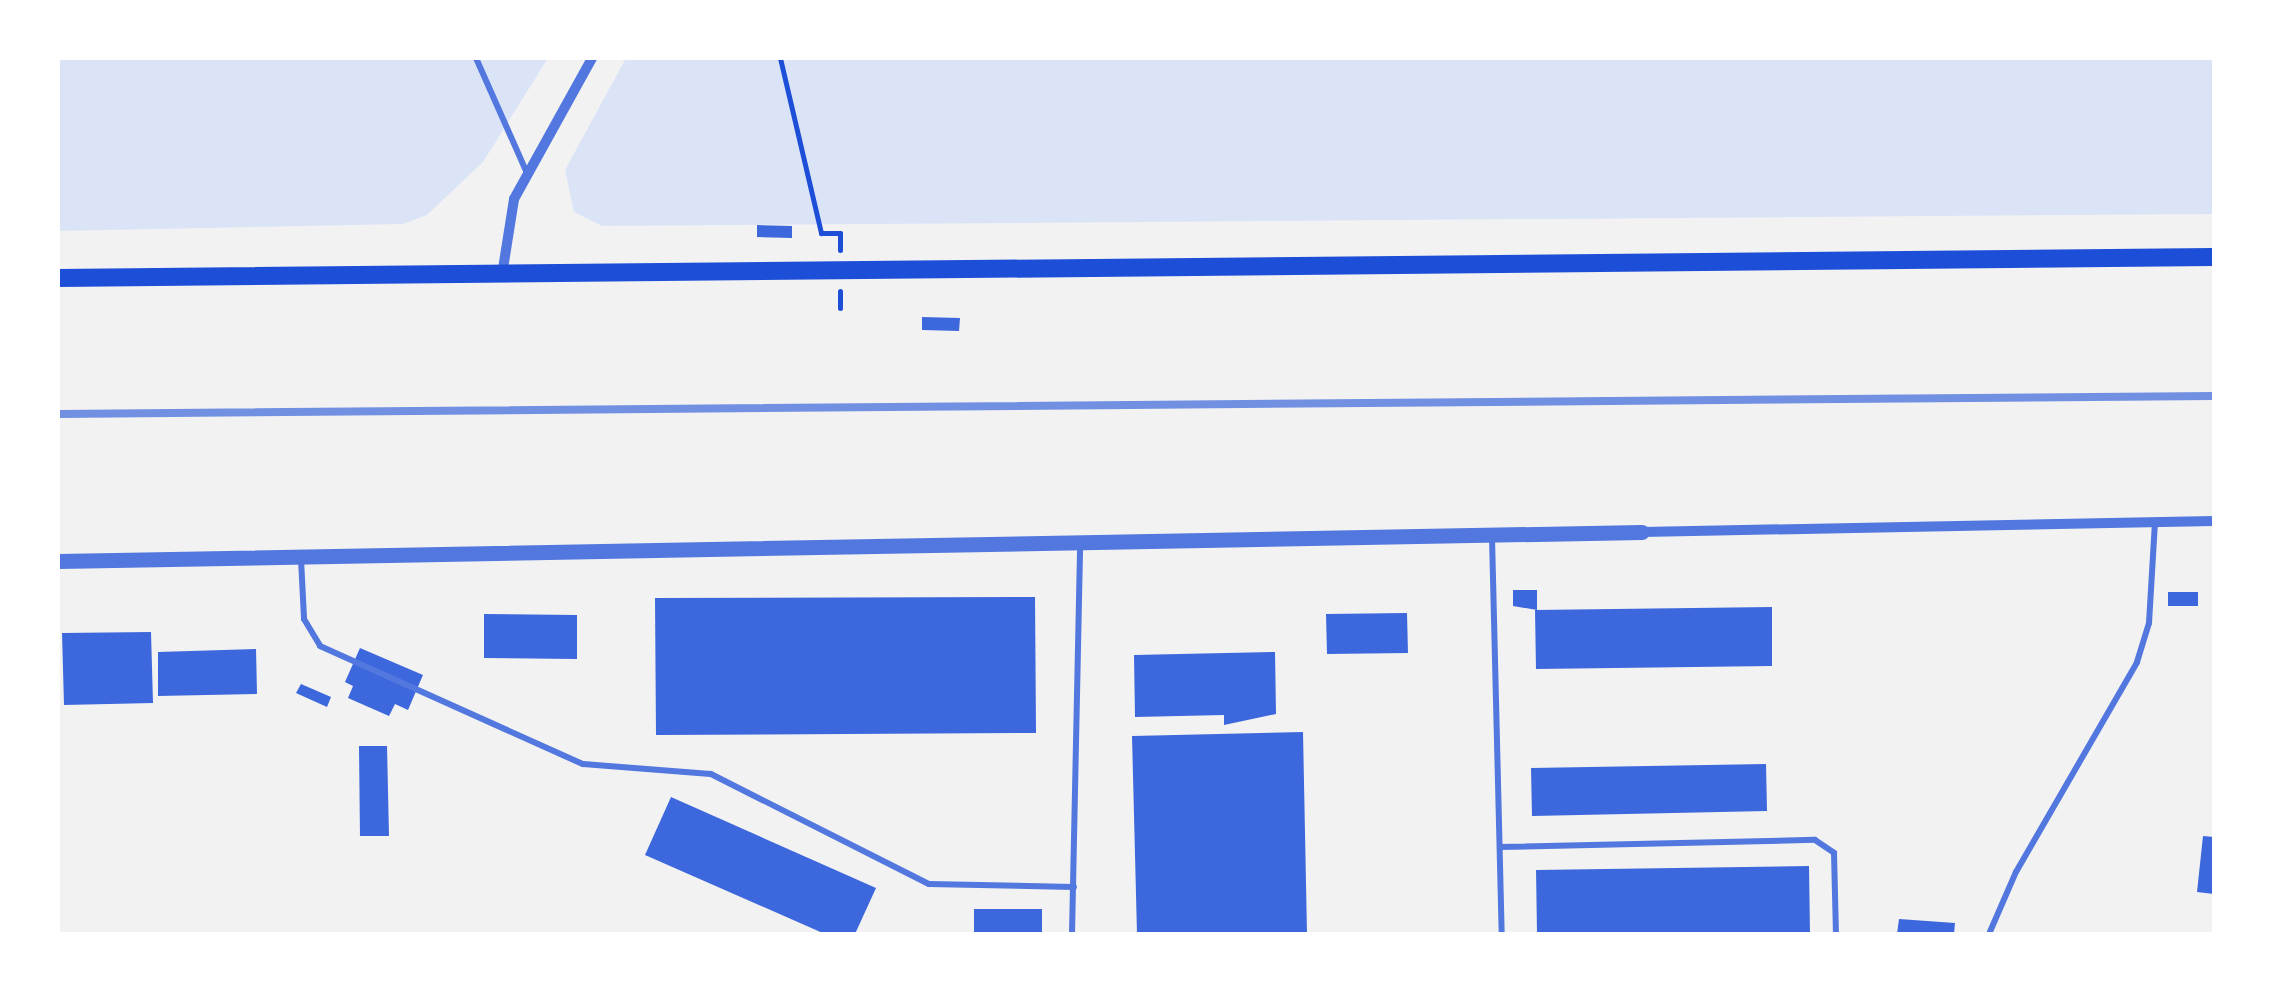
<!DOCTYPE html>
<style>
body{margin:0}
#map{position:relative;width:2272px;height:992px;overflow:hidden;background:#f2f2f2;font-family:Roboto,sans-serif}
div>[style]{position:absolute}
.green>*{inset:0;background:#dbe4f7}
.building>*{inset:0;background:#3d67dc}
.path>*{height:5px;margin:-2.5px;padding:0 2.5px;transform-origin:2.5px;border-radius:2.5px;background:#1d4ed8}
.service>*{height:6px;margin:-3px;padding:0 3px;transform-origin:3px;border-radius:3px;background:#5277de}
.minor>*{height:10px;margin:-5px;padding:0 5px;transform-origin:5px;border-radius:5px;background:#5277de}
.tertiary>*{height:15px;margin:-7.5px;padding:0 7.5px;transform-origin:7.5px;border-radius:7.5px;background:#5277de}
.secondary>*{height:18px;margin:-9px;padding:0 9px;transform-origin:9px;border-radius:9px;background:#1d4ed8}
.rail>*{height:8px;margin:-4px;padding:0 4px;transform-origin:4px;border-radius:4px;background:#7290e2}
span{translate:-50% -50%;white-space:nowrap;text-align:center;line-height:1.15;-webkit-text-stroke:10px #fff;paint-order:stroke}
.frame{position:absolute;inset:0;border:60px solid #fff;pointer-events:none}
</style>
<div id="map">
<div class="green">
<div style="clip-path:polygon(58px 58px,548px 58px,483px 162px,427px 215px,403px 224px,58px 231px)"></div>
<div style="clip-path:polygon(626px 58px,2214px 58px,2214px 214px,602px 226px,574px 212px,565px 170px)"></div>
</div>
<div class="building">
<div style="clip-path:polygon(757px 225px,792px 226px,792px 238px,757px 237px)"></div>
<div style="clip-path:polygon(922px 317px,960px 318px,959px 331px,922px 330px)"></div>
<div style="clip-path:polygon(1513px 590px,1537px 590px,1537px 610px,1513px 606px)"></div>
<div style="clip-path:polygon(2168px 592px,2198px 592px,2198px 606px,2168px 606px)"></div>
<div style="clip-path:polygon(1035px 597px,1036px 733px,656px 735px,655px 598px)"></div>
<div style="clip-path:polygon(1772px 607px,1772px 666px,1536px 669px,1535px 610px)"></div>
<div style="clip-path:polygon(1407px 613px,1408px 653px,1327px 654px,1326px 614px)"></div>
<div style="clip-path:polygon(484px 614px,577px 615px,577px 659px,484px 658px)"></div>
<div style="clip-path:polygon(151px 632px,153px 703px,64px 705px,62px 633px)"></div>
<div style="clip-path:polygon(360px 648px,423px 675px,408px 710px,395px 704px,389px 716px,348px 698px,353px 686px,345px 682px)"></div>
<div style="clip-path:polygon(256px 649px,257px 694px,158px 696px,158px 652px)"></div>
<div style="clip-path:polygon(1275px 652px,1276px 714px,1224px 725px,1224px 715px,1135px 717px,1134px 655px)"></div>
<div style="clip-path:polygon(301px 684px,331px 697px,327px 707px,296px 693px)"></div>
<div style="clip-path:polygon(1303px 732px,1307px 934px,1137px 934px,1132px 736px)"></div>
<div style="clip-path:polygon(359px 746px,387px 746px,389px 836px,360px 836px)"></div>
<div style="clip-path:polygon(1766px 764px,1767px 811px,1532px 816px,1531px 768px)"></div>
<div style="clip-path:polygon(671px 797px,876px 888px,855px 934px,825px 934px,645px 855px)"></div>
<div style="clip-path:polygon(2203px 836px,2214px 837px,2214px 894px,2197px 892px)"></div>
<div style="clip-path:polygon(1809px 866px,1810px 934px,1537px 934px,1536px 870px)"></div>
<div style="clip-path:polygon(974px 909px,1042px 909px,1042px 934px,974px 934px)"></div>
<div style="clip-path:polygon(1899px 919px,1955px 923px,1954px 934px,1897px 934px)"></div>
</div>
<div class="path">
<div style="left:780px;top:58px;width:180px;rotate:76.8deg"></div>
<div style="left:821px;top:233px;width:19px"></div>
<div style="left:840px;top:233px;width:17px;rotate:90deg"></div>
<div style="left:840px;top:308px;width:17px;rotate:-90deg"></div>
</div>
<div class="service">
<div style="left:476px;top:58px;width:126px;rotate:66.1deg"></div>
<div style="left:1492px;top:537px;width:397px;rotate:88.6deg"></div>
<div style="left:301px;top:559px;width:60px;rotate:87.1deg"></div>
<div style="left:304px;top:619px;width:31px;rotate:59deg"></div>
<div style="left:320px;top:646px;width:288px;rotate:24.2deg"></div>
<div style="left:583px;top:764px;width:128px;rotate:4.5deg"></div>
<div style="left:711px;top:774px;width:244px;rotate:26.8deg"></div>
<div style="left:929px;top:884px;width:145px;rotate:1.2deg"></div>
<div style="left:1500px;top:847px;width:315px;rotate:-1.3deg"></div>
<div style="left:1815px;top:840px;width:23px;rotate:34deg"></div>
<div style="left:1834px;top:853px;width:81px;rotate:88.6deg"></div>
<div style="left:1072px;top:934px;width:388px;rotate:-88.8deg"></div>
<div style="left:1989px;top:934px;width:68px;rotate:-66.5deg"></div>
<div style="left:2016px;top:872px;width:242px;rotate:-60deg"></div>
<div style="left:2137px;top:662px;width:41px;rotate:-72.9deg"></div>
<div style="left:2149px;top:623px;width:101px;rotate:-86.6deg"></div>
</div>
<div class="minor">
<div style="left:502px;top:275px;width:77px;rotate:-81deg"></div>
<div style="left:514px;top:199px;width:161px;rotate:-61deg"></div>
<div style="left:1642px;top:532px;width:572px;rotate:-1.1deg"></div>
</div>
<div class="tertiary">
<div style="left:58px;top:561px;width:1584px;rotate:-1.05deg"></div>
</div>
<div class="secondary">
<div style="left:58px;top:278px;width:2156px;rotate:-0.56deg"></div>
</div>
<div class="rail">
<div style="left:58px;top:414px;width:2156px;rotate:-0.48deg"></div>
</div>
<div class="frame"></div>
</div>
